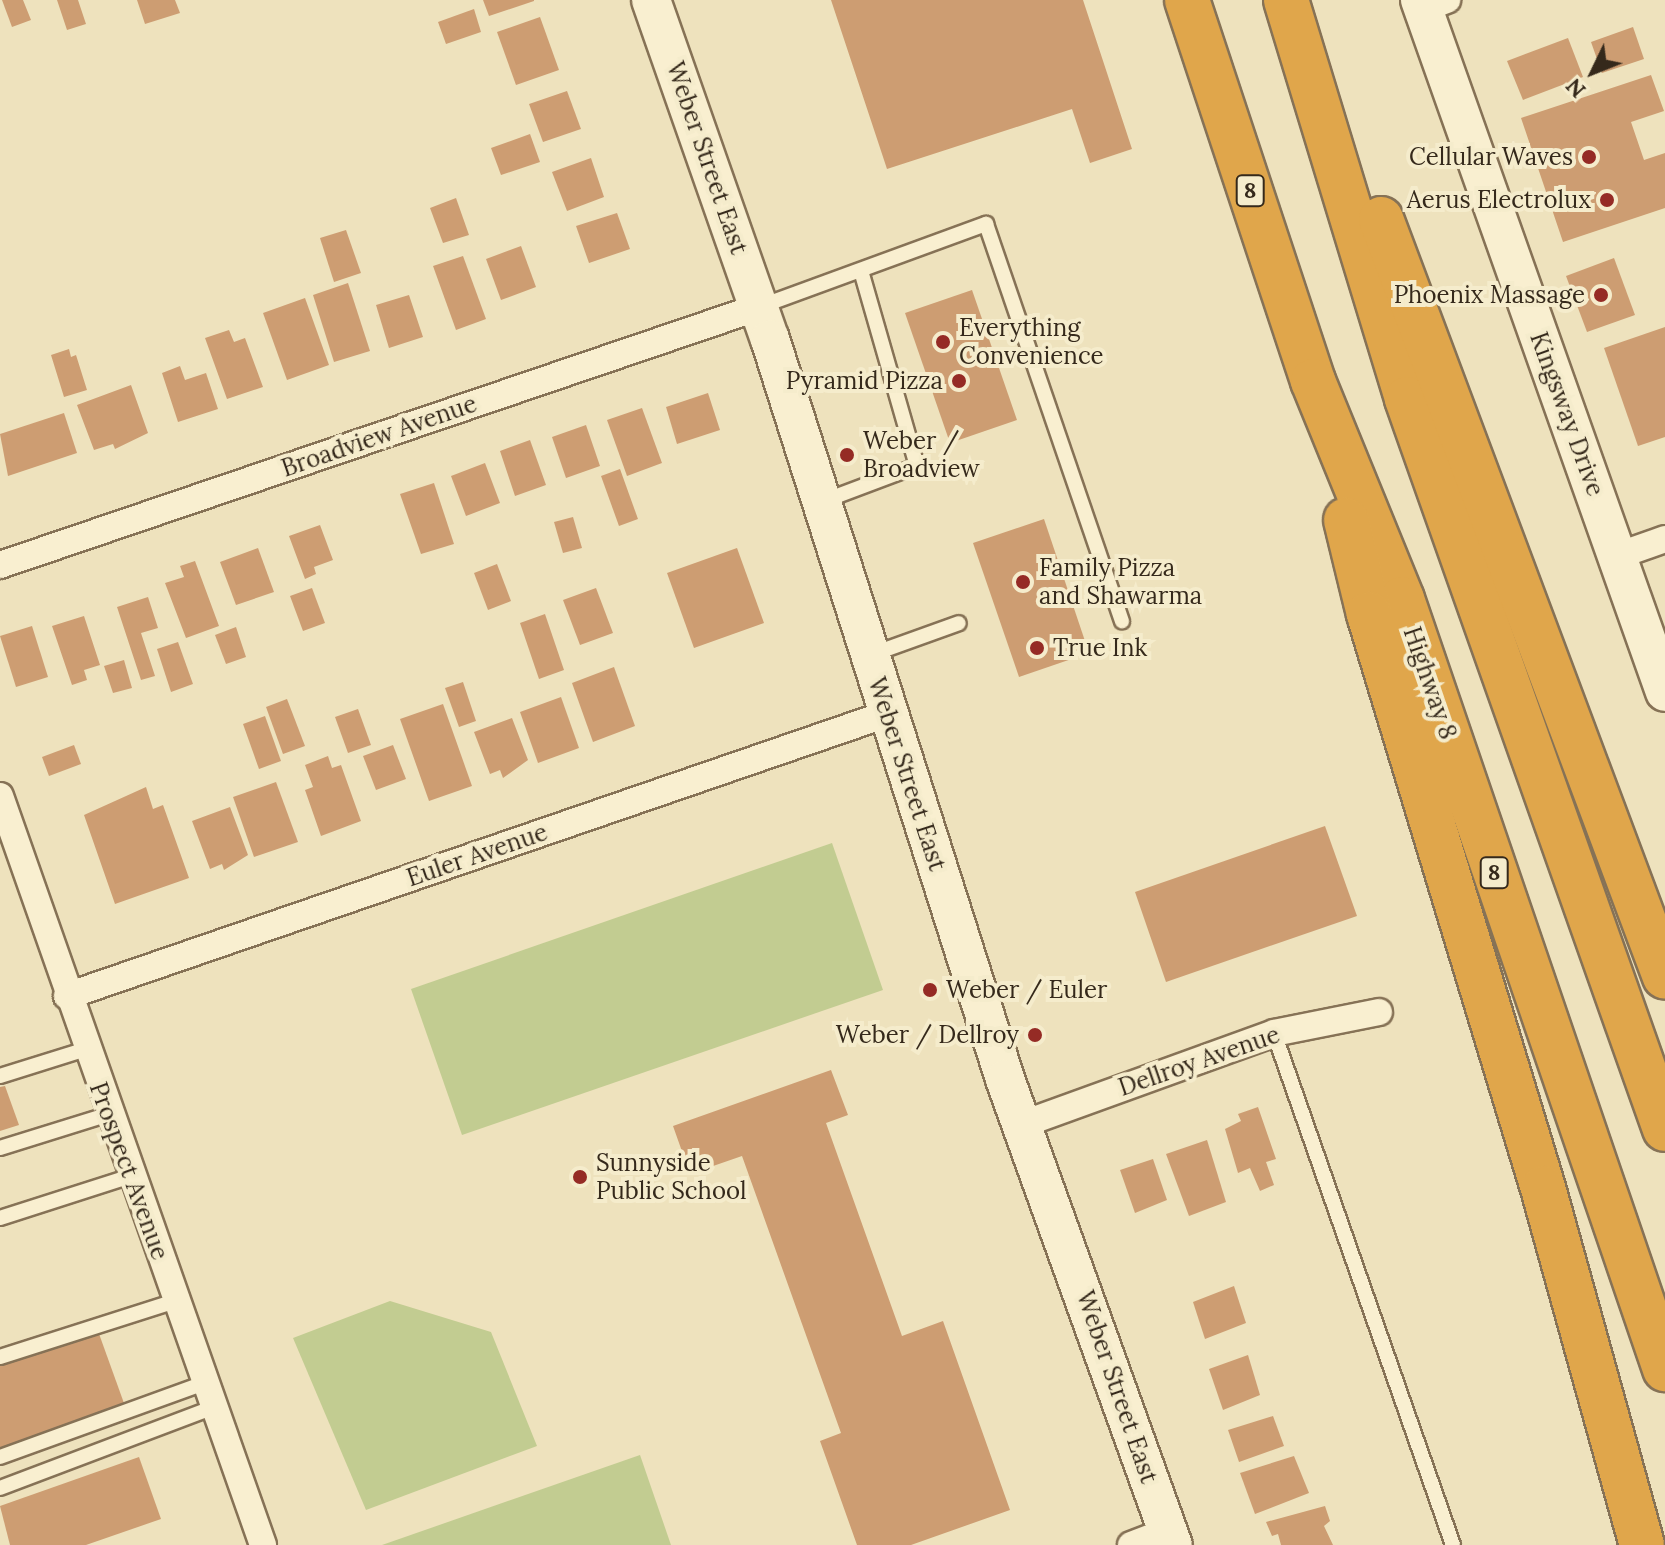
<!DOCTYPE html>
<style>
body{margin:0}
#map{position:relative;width:1665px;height:1545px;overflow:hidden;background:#eee2bd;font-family:Lora,serif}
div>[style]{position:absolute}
.green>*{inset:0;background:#c2cc91}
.building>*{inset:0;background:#cd9d72}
.roads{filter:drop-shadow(2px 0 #867256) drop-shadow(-2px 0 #867256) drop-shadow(0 2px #867256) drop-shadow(0 -2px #867256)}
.lane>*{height:14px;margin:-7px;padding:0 7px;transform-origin:7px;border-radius:7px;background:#f9efd0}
.street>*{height:26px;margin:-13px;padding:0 13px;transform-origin:13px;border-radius:13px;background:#f9efd0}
.secondary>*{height:38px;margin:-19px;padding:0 19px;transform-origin:19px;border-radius:19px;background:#f9efd0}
.highway>*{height:44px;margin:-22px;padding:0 22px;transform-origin:22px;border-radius:22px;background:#e0a64b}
.dots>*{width:22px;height:22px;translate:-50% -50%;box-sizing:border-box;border:4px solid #f5eccc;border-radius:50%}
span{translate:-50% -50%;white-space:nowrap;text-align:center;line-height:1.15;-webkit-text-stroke:8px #f5eccc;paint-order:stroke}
.shield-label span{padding:2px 6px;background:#f5eccc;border:2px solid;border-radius:6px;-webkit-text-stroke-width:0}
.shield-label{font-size:22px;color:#35291b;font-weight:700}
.poi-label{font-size:24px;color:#35291b}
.right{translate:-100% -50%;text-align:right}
.left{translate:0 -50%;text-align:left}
.street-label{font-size:24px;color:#35291b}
.north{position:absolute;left:1553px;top:32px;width:80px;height:80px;-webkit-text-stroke:6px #f5eccc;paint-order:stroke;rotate:227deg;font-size:22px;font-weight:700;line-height:32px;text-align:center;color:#35291b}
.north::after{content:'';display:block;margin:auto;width:28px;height:36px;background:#35291b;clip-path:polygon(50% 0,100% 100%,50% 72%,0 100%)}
</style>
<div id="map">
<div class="green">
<div style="clip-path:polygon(832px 843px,883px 990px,462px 1135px,411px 989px)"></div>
<div style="clip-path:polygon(390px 1301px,491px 1332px,537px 1446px,366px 1510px,293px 1338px)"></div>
<div style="clip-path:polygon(640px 1455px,671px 1545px,382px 1545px)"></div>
</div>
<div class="building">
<div style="clip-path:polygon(2px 0,23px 0,31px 20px,12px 27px)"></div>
<div style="clip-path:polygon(57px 0,78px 0,86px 24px,67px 30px)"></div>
<div style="clip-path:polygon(137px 0,175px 0,180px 13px,145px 24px)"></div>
<div style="clip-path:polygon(483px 0,534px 0,534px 1px,489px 16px)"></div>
<div style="clip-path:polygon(831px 0,1083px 0,1132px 149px,1090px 163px,1072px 109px,887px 169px)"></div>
<div style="clip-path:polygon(474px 9px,481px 32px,446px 44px,438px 22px)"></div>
<div style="clip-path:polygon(540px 17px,559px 70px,516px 85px,497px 32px)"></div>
<div style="clip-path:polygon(1633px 27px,1644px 59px,1602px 73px,1591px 42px)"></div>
<div style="clip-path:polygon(1568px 38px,1583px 77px,1523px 100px,1507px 61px)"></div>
<div style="clip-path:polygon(1651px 75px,1664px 111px,1631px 122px,1644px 160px,1665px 153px,1665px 208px,1563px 242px,1521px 118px)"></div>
<div style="clip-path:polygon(567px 91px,581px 129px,543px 142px,529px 104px)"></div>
<div style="clip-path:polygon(530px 134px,540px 162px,501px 175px,491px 148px)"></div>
<div style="clip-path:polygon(591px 158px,604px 197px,567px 211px,552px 172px)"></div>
<div style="clip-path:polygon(456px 198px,469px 235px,443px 243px,430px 208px)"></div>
<div style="clip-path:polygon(617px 213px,630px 249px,589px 263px,576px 226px)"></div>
<div style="clip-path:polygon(346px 230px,361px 273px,334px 282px,320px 238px)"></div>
<div style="clip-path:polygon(521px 246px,536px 287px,501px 300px,486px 259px)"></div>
<div style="clip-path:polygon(463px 256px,486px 319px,456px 330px,433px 266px)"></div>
<div style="clip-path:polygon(1614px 258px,1635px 315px,1587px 332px,1566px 276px)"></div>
<div style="clip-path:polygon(348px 283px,370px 351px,334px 362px,313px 295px)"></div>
<div style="clip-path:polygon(972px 290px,1017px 420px,950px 443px,905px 313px)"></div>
<div style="clip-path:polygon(409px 295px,423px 337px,389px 348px,376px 305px)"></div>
<div style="clip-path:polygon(305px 298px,329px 365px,287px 380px,263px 313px)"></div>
<div style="clip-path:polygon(1665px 327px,1665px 437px,1638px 446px,1604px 348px)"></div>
<div style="clip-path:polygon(229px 330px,234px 342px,245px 338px,263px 387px,227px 399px,205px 338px)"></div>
<div style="clip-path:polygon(69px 349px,71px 357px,76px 355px,87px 390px,64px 397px,51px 355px)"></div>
<div style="clip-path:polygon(180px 366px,185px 380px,206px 373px,218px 409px,178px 422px,162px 373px)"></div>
<div style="clip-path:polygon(131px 385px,148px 433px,115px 449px,113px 444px,94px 450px,77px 405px)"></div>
<div style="clip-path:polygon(708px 393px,720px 430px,677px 444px,666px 407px)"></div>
<div style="clip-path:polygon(642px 408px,662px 463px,627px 476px,607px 420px)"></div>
<div style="clip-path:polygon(64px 413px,77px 453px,8px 476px,0 434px)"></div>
<div style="clip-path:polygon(586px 425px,600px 466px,566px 478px,552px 437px)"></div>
<div style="clip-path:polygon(530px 440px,546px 485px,515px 496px,500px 451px)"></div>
<div style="clip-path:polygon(485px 463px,500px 503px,466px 516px,451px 476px)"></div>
<div style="clip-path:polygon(620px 469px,638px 519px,619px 526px,601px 476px)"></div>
<div style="clip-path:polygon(434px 483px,454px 544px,421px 554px,400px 494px)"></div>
<div style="clip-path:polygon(573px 517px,582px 548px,563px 553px,554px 522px)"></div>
<div style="clip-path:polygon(1044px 519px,1089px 653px,1019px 677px,973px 543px)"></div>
<div style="clip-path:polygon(320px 525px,333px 560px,314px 567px,316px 574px,305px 579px,289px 536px)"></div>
<div style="clip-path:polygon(258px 548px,274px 592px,236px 605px,220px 562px)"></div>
<div style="clip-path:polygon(737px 548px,764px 623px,694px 648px,667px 573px)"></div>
<div style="clip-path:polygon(195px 561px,219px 626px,186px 638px,165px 583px,184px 577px,180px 566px)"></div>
<div style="clip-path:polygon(497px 564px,511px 601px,488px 610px,474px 573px)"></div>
<div style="clip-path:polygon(312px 588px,325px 623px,303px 631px,290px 596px)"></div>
<div style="clip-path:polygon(596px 588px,613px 633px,580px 645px,563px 600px)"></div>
<div style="clip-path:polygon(148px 597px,158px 628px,141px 633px,155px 676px,141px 680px,117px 607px)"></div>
<div style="clip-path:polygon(545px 614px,564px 670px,539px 679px,520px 623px)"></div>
<div style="clip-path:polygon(84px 616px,100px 665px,84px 670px,87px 680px,72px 685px,52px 626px)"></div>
<div style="clip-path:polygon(32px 626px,48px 677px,16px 687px,0 636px)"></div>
<div style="clip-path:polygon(236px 627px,246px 657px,226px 664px,215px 635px)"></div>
<div style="clip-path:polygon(178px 642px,193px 684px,171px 692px,157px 649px)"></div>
<div style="clip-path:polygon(124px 660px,132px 688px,113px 693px,104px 666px)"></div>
<div style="clip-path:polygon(614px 667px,635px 726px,593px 742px,572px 683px)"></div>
<div style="clip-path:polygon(463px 682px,476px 721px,459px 727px,445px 688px)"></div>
<div style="clip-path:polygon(561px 697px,579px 748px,538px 763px,520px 712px)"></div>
<div style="clip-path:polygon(287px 699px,305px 746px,283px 754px,266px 707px)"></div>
<div style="clip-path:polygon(443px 704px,472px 786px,429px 801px,400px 719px)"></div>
<div style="clip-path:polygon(358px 709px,371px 745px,348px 753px,335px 717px)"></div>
<div style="clip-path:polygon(265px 716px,281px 761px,259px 769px,243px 724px)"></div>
<div style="clip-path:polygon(512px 718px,528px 760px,503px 778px,500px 770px,490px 774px,474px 732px)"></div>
<div style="clip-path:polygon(74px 745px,81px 764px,49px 776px,42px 757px)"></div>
<div style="clip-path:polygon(393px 745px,406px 779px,376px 790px,363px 756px)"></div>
<div style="clip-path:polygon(328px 756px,332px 768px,341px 765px,361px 821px,321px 836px,305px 790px,313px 787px,305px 765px)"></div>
<div style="clip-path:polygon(276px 782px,298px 842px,254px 857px,233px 797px)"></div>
<div style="clip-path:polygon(146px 787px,153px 809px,163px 805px,189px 878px,115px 904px,84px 815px)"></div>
<div style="clip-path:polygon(230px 807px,248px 855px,224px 870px,222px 864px,210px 869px,192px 821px)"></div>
<div style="clip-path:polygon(1325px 826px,1357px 916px,1166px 982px,1135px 892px)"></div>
<div style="clip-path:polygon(831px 1070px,848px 1115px,826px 1123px,902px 1336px,943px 1321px,1010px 1510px,911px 1545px,857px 1545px,820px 1441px,841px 1433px,742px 1156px,690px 1174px,673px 1126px)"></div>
<div style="clip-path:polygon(5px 1086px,19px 1125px,0 1131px,0 1087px)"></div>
<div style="clip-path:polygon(1258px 1107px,1276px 1159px,1266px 1162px,1274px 1185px,1260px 1191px,1250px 1168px,1238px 1173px,1225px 1129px,1241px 1121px,1238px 1114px)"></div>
<div style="clip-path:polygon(1207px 1140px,1226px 1202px,1189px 1216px,1166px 1154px)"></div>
<div style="clip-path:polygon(1153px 1159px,1167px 1200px,1135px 1213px,1120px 1170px)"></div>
<div style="clip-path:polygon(1234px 1286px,1246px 1323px,1205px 1339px,1193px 1302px)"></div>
<div style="clip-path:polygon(98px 1331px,125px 1406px,0 1449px,0 1366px)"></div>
<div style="clip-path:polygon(1248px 1355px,1260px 1395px,1223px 1410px,1209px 1369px)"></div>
<div style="clip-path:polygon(1273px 1416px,1284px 1446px,1239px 1462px,1228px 1430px)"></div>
<div style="clip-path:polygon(1294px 1456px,1309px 1493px,1255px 1514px,1240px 1473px)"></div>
<div style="clip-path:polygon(139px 1457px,161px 1519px,86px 1545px,10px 1545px,0 1506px)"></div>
<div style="clip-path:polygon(1325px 1506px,1330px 1521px,1324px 1526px,1333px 1545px,1281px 1545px,1278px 1534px,1272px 1536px,1266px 1522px)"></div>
</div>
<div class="roads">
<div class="lane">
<div style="left:759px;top:307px;width:242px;rotate:-20.1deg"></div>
<div style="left:986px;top:224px;width:420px;rotate:71.1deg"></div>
<div style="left:821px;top:502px;width:103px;rotate:-20.6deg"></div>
<div style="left:917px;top:466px;width:203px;rotate:-106deg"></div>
<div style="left:873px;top:654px;width:91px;rotate:-19.8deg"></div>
<div style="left:1274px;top:1033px;width:542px;rotate:70.73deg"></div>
<div style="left:0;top:1076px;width:90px;rotate:-17.4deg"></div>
<div style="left:0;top:1148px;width:114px;rotate:-17.3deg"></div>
<div style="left:0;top:1218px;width:138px;rotate:-17.8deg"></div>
<div style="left:0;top:1357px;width:185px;rotate:-17.7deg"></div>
<div style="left:0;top:1457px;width:217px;rotate:-19.9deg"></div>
<div style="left:0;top:1488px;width:229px;rotate:-20.7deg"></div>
</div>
<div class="street">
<div style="left:1423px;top:9px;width:26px;rotate:-21deg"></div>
<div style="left:1617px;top:556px;width:51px;rotate:-19.5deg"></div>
<div style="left:0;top:565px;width:802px;rotate:-18.77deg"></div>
<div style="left:0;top:796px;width:794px;rotate:70.65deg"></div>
<div style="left:67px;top:996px;width:867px;rotate:-18.98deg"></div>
<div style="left:1023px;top:1124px;width:267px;rotate:-19.9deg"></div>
<div style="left:1274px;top:1033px;width:107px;rotate:-11.3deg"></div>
<div style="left:1131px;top:1545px;width:39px;rotate:-21deg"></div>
</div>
<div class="secondary">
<div style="left:651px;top:0;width:359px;rotate:70.7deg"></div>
<div style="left:770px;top:339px;width:776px;rotate:72.38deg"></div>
<div style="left:1005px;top:1079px;width:495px;rotate:70.2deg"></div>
<div style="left:1420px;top:0;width:734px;rotate:70.5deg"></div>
</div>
<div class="highway">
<div style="left:1187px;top:0;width:401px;rotate:71.7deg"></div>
<div style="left:1313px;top:381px;width:235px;rotate:67.8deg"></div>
<div style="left:1402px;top:599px;width:814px;rotate:71.14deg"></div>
<div style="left:1286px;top:0;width:417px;rotate:73.1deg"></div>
<div style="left:1407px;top:399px;width:774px;rotate:70.54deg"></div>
<div style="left:1381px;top:219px;width:809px;rotate:69.46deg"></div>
<div style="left:1346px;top:520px;width:97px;rotate:76.3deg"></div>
<div style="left:1369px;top:614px;width:600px;rotate:73.14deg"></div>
<div style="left:1543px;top:1188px;width:370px;rotate:74.5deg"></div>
</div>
</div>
<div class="dots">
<div style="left:1589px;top:157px;background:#952b25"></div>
<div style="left:1607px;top:200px;background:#952b25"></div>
<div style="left:1601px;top:295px;background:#952b25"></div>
<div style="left:943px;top:342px;background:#952b25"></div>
<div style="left:959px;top:381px;background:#952b25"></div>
<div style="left:847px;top:455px;background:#952b25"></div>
<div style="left:1023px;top:582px;background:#952b25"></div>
<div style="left:1037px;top:648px;background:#952b25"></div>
<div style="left:930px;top:990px;background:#952b25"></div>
<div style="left:1035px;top:1035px;background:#952b25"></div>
<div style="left:580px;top:1177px;background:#952b25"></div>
</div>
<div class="shield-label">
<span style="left:1250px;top:191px">8</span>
<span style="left:1494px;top:873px">8</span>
</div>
<div class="poi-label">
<span class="right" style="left:1573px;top:157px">Cellular Waves</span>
<span class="right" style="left:1591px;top:200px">Aerus Electrolux</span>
<span class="right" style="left:1585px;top:295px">Phoenix Massage</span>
<span class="left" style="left:959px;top:342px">Everything<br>Convenience</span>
<span class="right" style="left:943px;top:381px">Pyramid Pizza</span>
<span class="left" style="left:863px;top:455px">Weber /<br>Broadview</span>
<span class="left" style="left:1039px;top:582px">Family Pizza<br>and Shawarma</span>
<span class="left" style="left:1053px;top:648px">True Ink</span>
<span class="left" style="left:946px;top:990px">Weber / Euler</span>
<span class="right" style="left:1019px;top:1035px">Weber / Dellroy</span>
<span class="left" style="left:596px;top:1177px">Sunnyside<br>Public School</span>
</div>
<div class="street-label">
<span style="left:707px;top:158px;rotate:71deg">Weber Street East</span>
<span style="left:1567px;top:414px;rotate:70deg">Kingsway Drive</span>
<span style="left:379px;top:436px;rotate:-19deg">Broadview Avenue</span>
<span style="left:1430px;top:683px;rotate:71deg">Highway 8</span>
<span style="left:907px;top:774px;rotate:72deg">Weber Street East</span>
<span style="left:477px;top:855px;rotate:-19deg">Euler Avenue</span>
<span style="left:1199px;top:1061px;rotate:-19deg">Dellroy Avenue</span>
<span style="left:129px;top:1171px;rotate:70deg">Prospect Avenue</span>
<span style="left:1117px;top:1387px;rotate:71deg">Weber Street East</span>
</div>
<div class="north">N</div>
</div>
